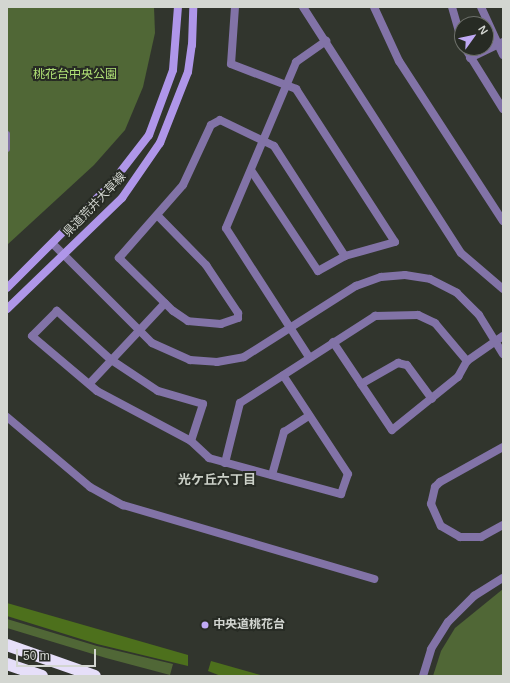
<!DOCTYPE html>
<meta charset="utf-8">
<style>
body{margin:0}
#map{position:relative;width:510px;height:683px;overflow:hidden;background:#31352d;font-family:Helvetica,"Noto Sans JP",sans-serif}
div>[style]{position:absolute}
.green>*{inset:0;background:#506736}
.forest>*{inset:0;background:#4d701c}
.pedestrian>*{height:6px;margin:-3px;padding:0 3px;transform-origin:3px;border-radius:3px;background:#8273a7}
.minor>*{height:8px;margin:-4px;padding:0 4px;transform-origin:4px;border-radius:4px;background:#8273a7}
.tertiary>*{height:8px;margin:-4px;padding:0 4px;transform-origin:4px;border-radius:4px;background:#8273a7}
.secondary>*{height:8px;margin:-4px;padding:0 4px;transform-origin:4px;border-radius:4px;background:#af96e9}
.motorway>*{height:12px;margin:-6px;padding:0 6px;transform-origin:6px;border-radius:6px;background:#e6dff9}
.dots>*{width:11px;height:11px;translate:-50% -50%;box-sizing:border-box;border:2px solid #272b24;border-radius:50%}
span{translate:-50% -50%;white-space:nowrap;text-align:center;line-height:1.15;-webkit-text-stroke:4px #272b24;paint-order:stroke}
.park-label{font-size:12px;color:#b0e276}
.street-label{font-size:12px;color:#d3d6d1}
.poi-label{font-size:12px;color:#d3d6d1;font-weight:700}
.left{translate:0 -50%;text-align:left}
.neighbourhood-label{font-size:13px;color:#cbd0c7;font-weight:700}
.frame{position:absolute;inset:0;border:8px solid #d3d6d1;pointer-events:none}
.north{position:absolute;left:454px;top:16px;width:40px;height:40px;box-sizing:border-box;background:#272b24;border:1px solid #6c6f69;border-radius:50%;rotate:57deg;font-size:11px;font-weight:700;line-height:16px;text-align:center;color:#d3d6d1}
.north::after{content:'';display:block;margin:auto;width:14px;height:18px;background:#bfa9f4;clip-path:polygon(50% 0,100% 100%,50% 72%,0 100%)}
.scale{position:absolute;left:16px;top:649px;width:80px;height:18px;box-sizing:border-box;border:2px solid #d3d6d1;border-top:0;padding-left:5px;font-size:12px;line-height:14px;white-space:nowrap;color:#d3d6d1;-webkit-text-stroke:3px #272b24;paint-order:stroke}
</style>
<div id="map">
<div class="green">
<div style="clip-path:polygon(7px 7px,154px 7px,155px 33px,143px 87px,125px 130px,94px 165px,7px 245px)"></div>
<div style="clip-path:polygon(503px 589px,503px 676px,433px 676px,441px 651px,455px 628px)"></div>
<div style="clip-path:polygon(7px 619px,97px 646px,173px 664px,170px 675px,106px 658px,7px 628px)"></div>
</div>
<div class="forest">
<div style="clip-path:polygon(7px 603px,188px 655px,188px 666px,97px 644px,7px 616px)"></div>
<div style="clip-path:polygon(211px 661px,264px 676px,221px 676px,208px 671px)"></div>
</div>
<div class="pedestrian">
<div style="left:7px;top:134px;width:15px;rotate:90deg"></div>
</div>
<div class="minor">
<div style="left:235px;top:7px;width:57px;rotate:94deg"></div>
<div style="left:231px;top:64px;width:70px;rotate:21deg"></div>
<div style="left:296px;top:89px;width:182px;rotate:57.1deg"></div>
<div style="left:395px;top:242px;width:52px;rotate:164.4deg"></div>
<div style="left:345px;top:256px;width:31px;rotate:151deg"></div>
<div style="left:318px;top:271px;width:121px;rotate:-123.6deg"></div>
<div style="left:303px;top:7px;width:292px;rotate:57.3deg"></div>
<div style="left:461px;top:253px;width:55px;rotate:40.6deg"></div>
<div style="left:374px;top:7px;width:60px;rotate:65.2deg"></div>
<div style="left:399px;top:61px;width:191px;rotate:57deg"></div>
<div style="left:452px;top:7px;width:37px;rotate:74deg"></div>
<div style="left:481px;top:7px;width:53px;rotate:65.4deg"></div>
<div style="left:465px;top:48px;width:72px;rotate:58.1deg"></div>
<div style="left:470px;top:58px;width:37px;rotate:-26deg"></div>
<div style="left:158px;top:216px;width:69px;rotate:45.6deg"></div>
<div style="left:206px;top:265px;width:58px;rotate:56.3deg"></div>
<div style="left:238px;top:313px;width:5px;rotate:90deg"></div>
<div style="left:238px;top:318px;width:18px;rotate:161deg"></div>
<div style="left:221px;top:324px;width:33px;rotate:-175deg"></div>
<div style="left:188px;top:321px;width:18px;rotate:-146deg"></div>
<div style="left:173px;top:311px;width:76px;rotate:-135.5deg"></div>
<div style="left:119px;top:258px;width:97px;rotate:-48.8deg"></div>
<div style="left:183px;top:185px;width:66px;rotate:-65deg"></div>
<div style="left:211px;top:125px;width:10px;rotate:-29deg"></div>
<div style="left:220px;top:120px;width:60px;rotate:25.7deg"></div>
<div style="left:274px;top:146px;width:131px;rotate:57.2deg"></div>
<div style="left:333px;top:342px;width:106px;rotate:56.2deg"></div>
<div style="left:392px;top:430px;width:85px;rotate:-38.8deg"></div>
<div style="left:458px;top:377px;width:18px;rotate:-61deg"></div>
<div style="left:467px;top:361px;width:44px;rotate:-34.8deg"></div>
<div style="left:309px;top:357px;width:153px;rotate:-122.8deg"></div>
<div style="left:226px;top:228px;width:180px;rotate:-67.1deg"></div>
<div style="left:296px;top:62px;width:37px;rotate:-35deg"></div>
<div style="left:91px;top:382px;width:108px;rotate:-46.9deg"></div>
<div style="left:361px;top:384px;width:43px;rotate:-29.6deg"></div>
<div style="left:398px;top:363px;width:9px;rotate:13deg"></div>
<div style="left:407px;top:365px;width:42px;rotate:53.7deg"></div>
<div style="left:7px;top:417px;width:109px;rotate:40.1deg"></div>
<div style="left:90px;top:487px;width:38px;rotate:29deg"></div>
<div style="left:123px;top:505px;width:262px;rotate:16.4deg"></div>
<div style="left:191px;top:441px;width:39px;rotate:-72deg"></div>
<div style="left:203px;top:404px;width:47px;rotate:-163.9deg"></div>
<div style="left:158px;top:391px;width:58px;rotate:-146.3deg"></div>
<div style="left:110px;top:359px;width:72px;rotate:-137.8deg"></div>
<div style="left:57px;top:311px;width:35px;rotate:135deg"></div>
<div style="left:32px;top:336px;width:85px;rotate:40.2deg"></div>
<div style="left:97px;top:391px;width:106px;rotate:28deg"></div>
<div style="left:191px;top:441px;width:25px;rotate:43deg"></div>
<div style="left:209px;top:458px;width:137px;rotate:15.3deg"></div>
<div style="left:341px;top:494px;width:21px;rotate:-71deg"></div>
<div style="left:348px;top:474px;width:118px;rotate:-123.3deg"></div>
<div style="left:503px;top:447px;width:72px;rotate:150.9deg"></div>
<div style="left:440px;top:482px;width:7px;rotate:135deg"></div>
<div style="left:435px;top:487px;width:17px;rotate:103deg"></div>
<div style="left:431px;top:504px;width:24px;rotate:66deg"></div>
<div style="left:441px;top:526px;width:22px;rotate:30deg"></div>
<div style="left:460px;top:537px;width:21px"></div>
<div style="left:481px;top:537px;width:25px;rotate:-29deg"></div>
<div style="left:225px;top:463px;width:62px;rotate:-76deg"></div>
<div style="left:240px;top:403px;width:161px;rotate:-32.8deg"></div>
<div style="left:375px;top:316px;width:43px;rotate:-1.3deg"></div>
<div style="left:418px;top:315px;width:19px;rotate:25deg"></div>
<div style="left:435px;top:323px;width:50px;rotate:49.9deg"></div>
<div style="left:272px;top:475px;width:45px;rotate:-74.4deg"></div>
<div style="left:284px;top:432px;width:30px;rotate:-33deg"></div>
</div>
<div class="tertiary">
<div style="left:53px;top:244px;width:140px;rotate:45deg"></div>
<div style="left:152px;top:343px;width:42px;rotate:24.1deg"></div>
<div style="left:190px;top:360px;width:27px;rotate:4deg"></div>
<div style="left:217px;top:362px;width:27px;rotate:-10deg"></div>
<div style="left:244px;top:357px;width:133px;rotate:-32.4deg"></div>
<div style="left:356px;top:286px;width:27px;rotate:-20deg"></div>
<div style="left:381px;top:277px;width:24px;rotate:-5deg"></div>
<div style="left:405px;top:275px;width:25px;rotate:9deg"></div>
<div style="left:430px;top:279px;width:30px;rotate:27deg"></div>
<div style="left:457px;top:293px;width:31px;rotate:45deg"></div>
<div style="left:479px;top:315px;width:46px;rotate:58.4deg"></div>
<div style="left:423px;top:676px;width:28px;rotate:-73deg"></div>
<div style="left:431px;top:649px;width:32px;rotate:-58deg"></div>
<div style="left:448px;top:622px;width:37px;rotate:-45deg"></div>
<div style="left:474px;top:596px;width:34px;rotate:-32deg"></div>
</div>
<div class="secondary">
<div style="left:7px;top:288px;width:147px;rotate:-45deg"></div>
<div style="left:111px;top:184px;width:62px;rotate:-52.2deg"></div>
<div style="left:149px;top:135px;width:69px;rotate:-69.7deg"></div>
<div style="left:173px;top:70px;width:63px;rotate:-85.5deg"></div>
<div style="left:7px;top:309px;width:160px;rotate:-44deg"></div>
<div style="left:122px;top:198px;width:67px;rotate:-55.4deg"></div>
<div style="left:160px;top:143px;width:76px;rotate:-68.5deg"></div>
<div style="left:188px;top:72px;width:27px;rotate:-82deg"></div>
<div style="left:192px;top:45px;width:38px;rotate:-88deg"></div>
</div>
<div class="motorway">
<div style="left:7px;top:645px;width:93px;rotate:19.4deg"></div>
<div style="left:7px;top:664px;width:37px;rotate:19deg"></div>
</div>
<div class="dots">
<div style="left:205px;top:625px;background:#bfa9f4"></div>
</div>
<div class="park-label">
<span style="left:75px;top:75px">桃花台中央公園</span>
</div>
<div class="street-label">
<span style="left:95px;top:205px;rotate:-46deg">県道荒井大草線</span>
</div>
<div class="poi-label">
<span class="left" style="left:213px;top:625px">中央道桃花台</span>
</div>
<div class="neighbourhood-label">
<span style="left:217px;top:480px">光ケ丘六丁目</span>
</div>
<div class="frame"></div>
<div class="north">N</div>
<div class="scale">50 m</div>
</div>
